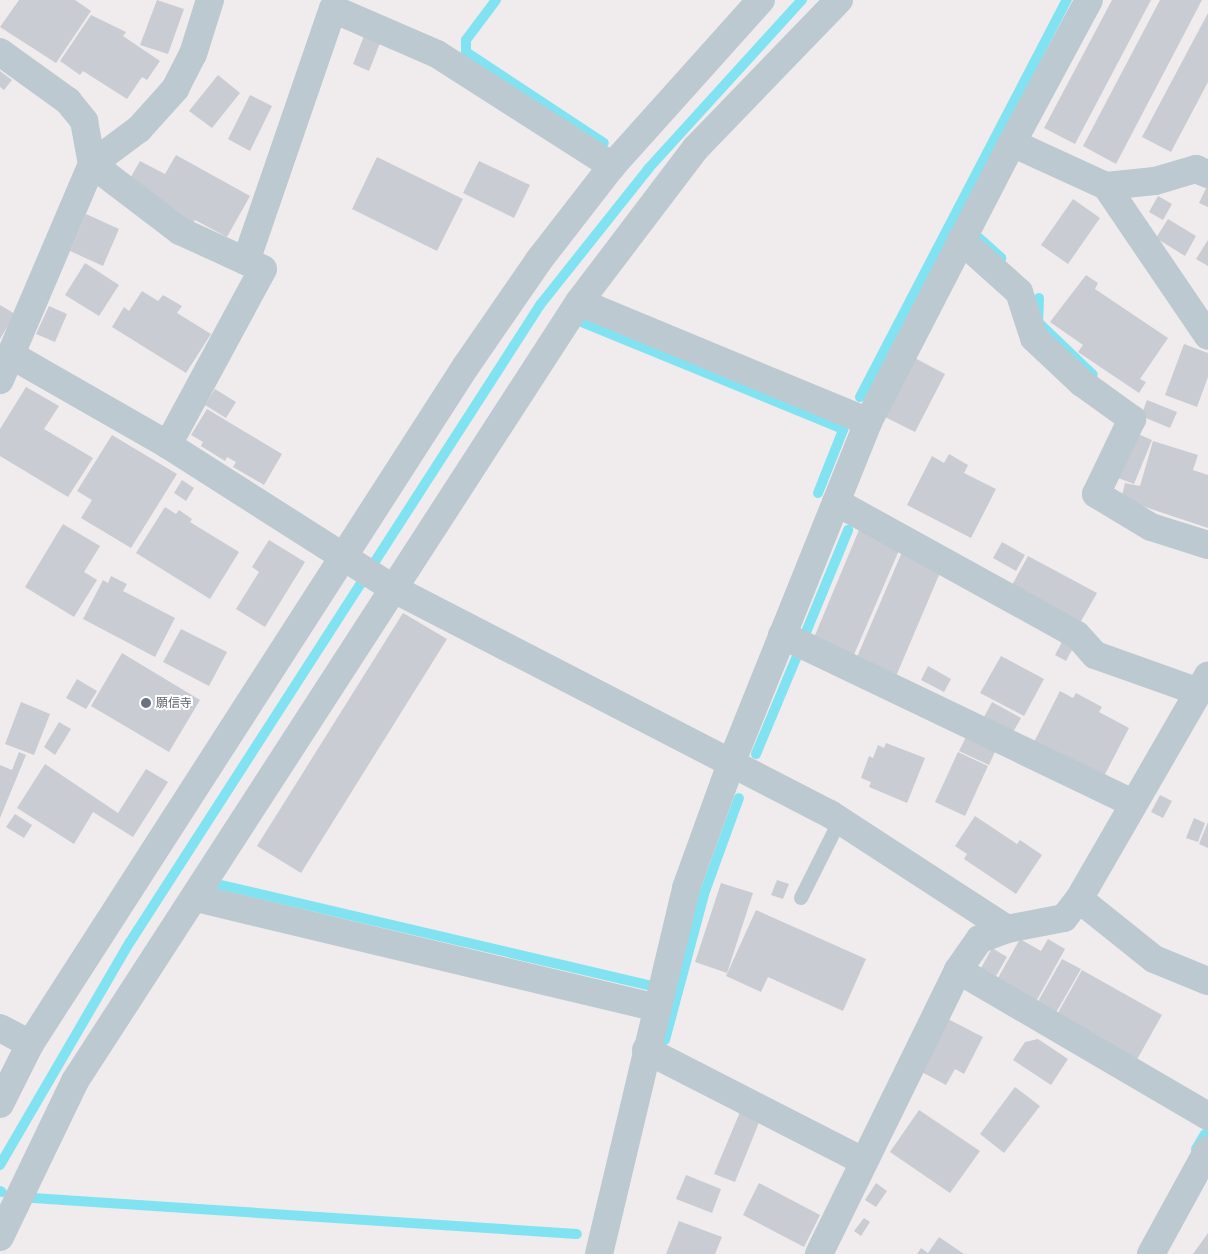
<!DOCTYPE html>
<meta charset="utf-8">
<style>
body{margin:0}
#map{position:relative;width:1208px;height:1254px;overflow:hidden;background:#f0eced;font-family:Ubuntu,"Noto Sans JP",sans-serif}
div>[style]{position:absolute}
.stream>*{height:10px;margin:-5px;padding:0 5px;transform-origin:5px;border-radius:5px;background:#81e3f1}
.building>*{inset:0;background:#c9ccd2}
.lane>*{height:14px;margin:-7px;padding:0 7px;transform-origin:7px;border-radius:7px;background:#bcc9d0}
.street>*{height:28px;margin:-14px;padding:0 14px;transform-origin:14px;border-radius:14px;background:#bcc9d0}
.dots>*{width:14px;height:14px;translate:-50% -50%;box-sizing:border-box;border:2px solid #fff;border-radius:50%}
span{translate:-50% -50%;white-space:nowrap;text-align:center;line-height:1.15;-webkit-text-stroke:4px #fff;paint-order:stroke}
.worship-label{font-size:12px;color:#5b616d}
.left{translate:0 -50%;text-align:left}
</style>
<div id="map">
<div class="stream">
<div style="left:496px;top:0;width:50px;rotate:126.9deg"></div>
<div style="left:466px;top:40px;width:12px;rotate:90deg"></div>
<div style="left:466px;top:52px;width:165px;rotate:33.4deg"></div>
<div style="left:979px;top:238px;width:30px;rotate:42deg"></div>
<div style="left:1039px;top:298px;width:24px;rotate:92deg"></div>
<div style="left:1038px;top:322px;width:76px;rotate:43.9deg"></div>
<div style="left:577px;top:320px;width:287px;rotate:22.3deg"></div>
<div style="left:860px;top:397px;width:448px;rotate:-62.5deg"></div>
<div style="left:818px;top:493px;width:73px;rotate:-68.3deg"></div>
<div style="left:804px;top:637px;width:116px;rotate:-67.6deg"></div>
<div style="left:756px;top:754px;width:112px;rotate:-67.3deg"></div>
<div style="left:217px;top:884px;width:443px;rotate:13.2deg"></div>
<div style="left:665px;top:1040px;width:151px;rotate:-75deg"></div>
<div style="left:704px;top:894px;width:102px;rotate:-70deg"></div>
<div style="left:1196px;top:1149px;width:17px;rotate:-59deg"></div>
<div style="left:0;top:1165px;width:258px;rotate:-59.8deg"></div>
<div style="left:130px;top:942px;width:758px;rotate:-57.23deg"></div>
<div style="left:540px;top:305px;width:174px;rotate:-51.5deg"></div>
<div style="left:648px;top:169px;width:229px;rotate:-47.7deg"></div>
<div style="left:0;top:1191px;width:2px;rotate:27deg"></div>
<div style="left:33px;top:1198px;width:545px;rotate:3.79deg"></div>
</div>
<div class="building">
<div style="clip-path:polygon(19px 0,75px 0,91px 11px,56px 63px,0 27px)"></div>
<div style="clip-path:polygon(157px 0,184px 9px,168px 54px,140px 45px)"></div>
<div style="clip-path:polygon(1112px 0,1151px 0,1075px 144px,1044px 128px)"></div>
<div style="clip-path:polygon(1160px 0,1202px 0,1116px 164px,1083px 146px)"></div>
<div style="clip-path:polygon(1208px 13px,1208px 82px,1171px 152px,1142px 137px)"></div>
<div style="clip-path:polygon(91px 15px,126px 32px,123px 36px,160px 61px,147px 80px,142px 77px,127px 99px,83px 71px,80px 75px,60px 61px)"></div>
<div style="clip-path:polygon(364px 36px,380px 43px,369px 71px,353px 64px)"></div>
<div style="clip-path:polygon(0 71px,12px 80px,4px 90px,0 87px)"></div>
<div style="clip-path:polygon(218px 75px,240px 93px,212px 128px,189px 111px)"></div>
<div style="clip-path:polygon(250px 95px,272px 106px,250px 151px,228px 139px)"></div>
<div style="clip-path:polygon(176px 155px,250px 196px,227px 237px,195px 220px,191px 227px,128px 182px,140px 161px,165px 174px)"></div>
<div style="clip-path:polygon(377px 157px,463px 199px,437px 251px,352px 209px)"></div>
<div style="clip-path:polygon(479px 161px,530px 185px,514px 218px,463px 193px)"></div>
<div style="clip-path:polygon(1208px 184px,1208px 207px,1199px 203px)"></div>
<div style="clip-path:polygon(1158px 196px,1172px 204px,1163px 220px,1149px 212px)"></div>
<div style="clip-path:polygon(1073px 199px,1100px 218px,1068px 264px,1041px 245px)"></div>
<div style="clip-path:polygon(86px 214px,119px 229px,103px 266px,70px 251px)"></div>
<div style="clip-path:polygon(1168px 219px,1196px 236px,1185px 256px,1156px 238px)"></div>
<div style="clip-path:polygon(1208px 240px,1208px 266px,1196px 259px)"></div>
<div style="clip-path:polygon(85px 263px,119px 285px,99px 316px,65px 295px)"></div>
<div style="clip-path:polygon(1086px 275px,1098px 283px,1095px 289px,1168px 338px,1140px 379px,1146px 382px,1139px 393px,1078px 352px,1083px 345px,1050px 322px)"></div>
<div style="clip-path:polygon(142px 291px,158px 301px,163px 295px,182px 306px,177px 313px,211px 334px,186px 373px,112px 327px,124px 307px,129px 311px)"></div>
<div style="clip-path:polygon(0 305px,15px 314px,0 339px)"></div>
<div style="clip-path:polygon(49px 306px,67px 314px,55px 342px,36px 334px)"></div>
<div style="clip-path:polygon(1184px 344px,1208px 353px,1208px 377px,1197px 407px,1165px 395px)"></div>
<div style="clip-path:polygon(911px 356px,945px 374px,915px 432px,881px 415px)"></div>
<div style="clip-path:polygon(26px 387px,59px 406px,44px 429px,93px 458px,68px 497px,0 456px,0 429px)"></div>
<div style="clip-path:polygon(215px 389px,236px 402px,226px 418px,205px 405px)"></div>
<div style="clip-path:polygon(1147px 400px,1177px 412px,1170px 428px,1141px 416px)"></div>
<div style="clip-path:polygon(207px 409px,282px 454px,264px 485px,233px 467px,236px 462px,227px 457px,225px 461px,201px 446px,203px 442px,191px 435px)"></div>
<div style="clip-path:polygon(1131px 431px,1152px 440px,1134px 484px,1113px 476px)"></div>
<div style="clip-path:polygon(112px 435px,177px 474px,131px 548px,81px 518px,92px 500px,77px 491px)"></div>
<div style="clip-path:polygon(1153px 441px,1198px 455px,1193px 470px,1208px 475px,1208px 528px,1121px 499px,1125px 483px,1140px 486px)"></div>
<div style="clip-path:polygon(949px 454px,968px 465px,964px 473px,996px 489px,971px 538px,907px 505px,932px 456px,944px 463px)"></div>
<div style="clip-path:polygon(182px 480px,194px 488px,186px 501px,174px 493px)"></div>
<div style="clip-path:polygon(165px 507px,176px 514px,179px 510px,192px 519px,190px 522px,239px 552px,210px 599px,136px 553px)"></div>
<div style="clip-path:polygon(63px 524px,100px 546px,84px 572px,97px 580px,74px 617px,25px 587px)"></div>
<div style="clip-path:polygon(859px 530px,900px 548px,853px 657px,813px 640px)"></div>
<div style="clip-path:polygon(269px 540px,305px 562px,265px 627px,236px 609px,259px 572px,252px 567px)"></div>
<div style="clip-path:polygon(1002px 542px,1025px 555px,1016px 571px,993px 558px)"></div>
<div style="clip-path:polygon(902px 552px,942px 568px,894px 681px,854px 664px)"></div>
<div style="clip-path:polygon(1028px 556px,1097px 593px,1080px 623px,1012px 585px)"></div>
<div style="clip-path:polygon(111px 576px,127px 584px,123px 591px,175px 618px,155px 657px,83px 619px,103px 580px,108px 583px)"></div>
<div style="clip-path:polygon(403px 613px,447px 639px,301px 873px,257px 846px)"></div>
<div style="clip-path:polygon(181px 629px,227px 652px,209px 686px,163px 662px)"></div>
<div style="clip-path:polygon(1062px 642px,1073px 648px,1066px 661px,1055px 655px)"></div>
<div style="clip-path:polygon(122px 653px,200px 700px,169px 752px,91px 706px)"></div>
<div style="clip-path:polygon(1001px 656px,1044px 679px,1024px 716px,980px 693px)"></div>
<div style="clip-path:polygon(928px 666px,951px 679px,944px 692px,921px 680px)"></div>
<div style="clip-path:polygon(77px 679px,97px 691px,86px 709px,66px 698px)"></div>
<div style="clip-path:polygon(1060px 691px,1073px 698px,1076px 693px,1102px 707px,1099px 712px,1129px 728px,1103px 778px,1034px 742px)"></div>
<div style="clip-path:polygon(21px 702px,50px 714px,34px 755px,5px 744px)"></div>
<div style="clip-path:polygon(992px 702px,1021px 718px,1012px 734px,983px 719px)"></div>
<div style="clip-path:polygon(59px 722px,71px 729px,55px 755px,44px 747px)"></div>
<div style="clip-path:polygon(969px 731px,998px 745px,989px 765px,959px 751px)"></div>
<div style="clip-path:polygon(886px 743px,925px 758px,907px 803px,869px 787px,871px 782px,861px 778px,869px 756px,873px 758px,878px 745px,884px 748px)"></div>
<div style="clip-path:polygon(19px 752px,26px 755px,0 818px,0 765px,12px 770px)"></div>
<div style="clip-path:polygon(958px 752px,988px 766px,965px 816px,935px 802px)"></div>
<div style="clip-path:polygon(45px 764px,118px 813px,146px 769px,168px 782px,133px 837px,93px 812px,74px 844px,17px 808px)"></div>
<div style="clip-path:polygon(1160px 795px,1172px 801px,1163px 818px,1151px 812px)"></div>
<div style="clip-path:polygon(15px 814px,32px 825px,24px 838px,6px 827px)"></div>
<div style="clip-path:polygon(975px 816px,1017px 844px,1020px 840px,1042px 855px,1016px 894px,964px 859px,967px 854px,955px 846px)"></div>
<div style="clip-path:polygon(1194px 818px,1205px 823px,1198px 842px,1186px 838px)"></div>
<div style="clip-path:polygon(1208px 822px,1208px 848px,1199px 844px)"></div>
<div style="clip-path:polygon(777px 880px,789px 884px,783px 899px,771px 895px)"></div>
<div style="clip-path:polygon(721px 883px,753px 893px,727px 973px,695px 962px)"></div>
<div style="clip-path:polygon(756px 910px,866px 959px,843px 1011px,768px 977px,761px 992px,726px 976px)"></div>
<div style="clip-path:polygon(1020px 939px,1041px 951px,1048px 939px,1065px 949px,1033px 1007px,994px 985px)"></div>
<div style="clip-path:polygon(992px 948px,1007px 957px,996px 976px,981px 968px)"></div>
<div style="clip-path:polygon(1062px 959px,1081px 969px,1054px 1016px,1036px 1005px)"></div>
<div style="clip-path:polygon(1082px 970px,1162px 1015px,1135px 1063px,1055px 1018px)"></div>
<div style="clip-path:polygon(946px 1018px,983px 1037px,964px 1074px,955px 1069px,946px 1085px,918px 1070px)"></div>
<div style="clip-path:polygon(1038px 1039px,1068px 1059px,1051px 1085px,1013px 1060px,1025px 1042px)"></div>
<div style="clip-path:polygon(1015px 1087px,1040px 1106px,1004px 1153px,980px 1134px)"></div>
<div style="clip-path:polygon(919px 1110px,980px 1151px,950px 1193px,890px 1152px)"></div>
<div style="clip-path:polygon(740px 1112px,760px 1120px,735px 1182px,714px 1174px)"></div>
<div style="clip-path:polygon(686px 1175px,721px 1189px,712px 1213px,676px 1199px)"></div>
<div style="clip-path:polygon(759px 1183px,820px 1215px,804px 1247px,743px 1215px)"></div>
<div style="clip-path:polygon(876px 1183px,887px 1191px,876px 1207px,865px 1200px)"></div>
<div style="clip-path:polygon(864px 1218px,870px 1222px,861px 1236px,854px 1231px)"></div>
<div style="clip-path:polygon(679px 1221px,722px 1237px,715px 1254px,666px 1254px)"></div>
<div style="clip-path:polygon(1208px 1233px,1208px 1254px,1193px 1254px)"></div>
<div style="clip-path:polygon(939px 1237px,964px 1254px,917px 1254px,921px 1248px,928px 1253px)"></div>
</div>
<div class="lane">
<div style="left:801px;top:898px;width:87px;rotate:-63.4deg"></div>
</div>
<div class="street">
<div style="left:0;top:52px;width:84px;rotate:35.8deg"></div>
<div style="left:68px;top:101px;width:26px;rotate:51deg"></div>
<div style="left:84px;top:121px;width:44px;rotate:79.5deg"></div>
<div style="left:92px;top:164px;width:235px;rotate:113.1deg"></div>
<div style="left:1012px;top:143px;width:162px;rotate:-61.7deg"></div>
<div style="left:92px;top:164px;width:111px;rotate:37.3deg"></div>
<div style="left:180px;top:231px;width:91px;rotate:24.6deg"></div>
<div style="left:263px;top:269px;width:200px;rotate:118.4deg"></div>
<div style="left:92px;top:164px;width:59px;rotate:-36.7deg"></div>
<div style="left:139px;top:129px;width:54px;rotate:-48deg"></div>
<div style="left:175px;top:89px;width:39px;rotate:-63deg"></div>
<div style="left:193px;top:54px;width:57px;rotate:-72.5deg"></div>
<div style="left:1106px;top:186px;width:181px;rotate:55.8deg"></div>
<div style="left:961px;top:240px;width:78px;rotate:41.9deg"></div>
<div style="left:1019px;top:292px;width:48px;rotate:71.9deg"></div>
<div style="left:1034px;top:338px;width:66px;rotate:43.2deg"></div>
<div style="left:1082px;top:383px;width:62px;rotate:35.8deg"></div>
<div style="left:1132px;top:419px;width:83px;rotate:115.6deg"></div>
<div style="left:1096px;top:494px;width:64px;rotate:31deg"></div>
<div style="left:1151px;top:527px;width:60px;rotate:17.5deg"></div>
<div style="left:246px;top:261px;width:267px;rotate:-71deg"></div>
<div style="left:333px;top:9px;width:113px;rotate:23.4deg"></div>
<div style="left:437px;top:54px;width:208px;rotate:32.6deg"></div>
<div style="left:579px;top:302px;width:313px;rotate:22.5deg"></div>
<div style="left:11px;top:355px;width:181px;rotate:29.8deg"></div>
<div style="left:168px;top:445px;width:268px;rotate:32.5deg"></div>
<div style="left:394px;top:589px;width:491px;rotate:27.3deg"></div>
<div style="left:830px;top:814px;width:211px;rotate:33deg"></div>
<div style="left:1007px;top:929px;width:58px;rotate:-10.9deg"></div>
<div style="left:1064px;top:918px;width:24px;rotate:-52deg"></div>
<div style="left:1079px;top:899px;width:258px;rotate:-60deg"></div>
<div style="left:836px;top:502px;width:275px;rotate:28.9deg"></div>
<div style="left:1077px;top:635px;width:27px;rotate:48deg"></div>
<div style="left:1095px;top:655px;width:110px;rotate:19.6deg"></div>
<div style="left:782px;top:635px;width:390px;rotate:25.6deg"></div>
<div style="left:196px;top:898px;width:473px;rotate:13.4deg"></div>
<div style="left:1079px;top:899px;width:96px;rotate:38.7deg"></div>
<div style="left:1154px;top:959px;width:58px;rotate:22.2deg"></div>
<div style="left:958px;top:970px;width:290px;rotate:30.3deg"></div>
<div style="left:0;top:1028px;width:34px;rotate:28deg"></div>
<div style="left:646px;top:1050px;width:244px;rotate:27.1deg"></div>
<div style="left:0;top:1104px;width:67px;rotate:-63.4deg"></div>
<div style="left:30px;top:1044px;width:806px;rotate:-57.26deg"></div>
<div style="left:466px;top:366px;width:129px;rotate:-55.4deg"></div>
<div style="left:539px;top:260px;width:119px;rotate:-52.2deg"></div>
<div style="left:612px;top:166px;width:223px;rotate:-48.1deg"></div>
<div style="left:0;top:1237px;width:173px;rotate:-64.3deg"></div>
<div style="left:75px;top:1081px;width:928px;rotate:-57.1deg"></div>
<div style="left:579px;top:302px;width:193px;rotate:-52.8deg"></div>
<div style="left:696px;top:148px;width:206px;rotate:-46deg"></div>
<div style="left:599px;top:1254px;width:376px;rotate:-76.6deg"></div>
<div style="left:686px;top:888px;width:135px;rotate:-70.1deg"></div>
<div style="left:732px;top:761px;width:365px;rotate:-68.1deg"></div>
<div style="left:868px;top:422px;width:314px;rotate:-62.7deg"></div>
<div style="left:1012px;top:143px;width:103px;rotate:24.6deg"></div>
<div style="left:1106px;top:186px;width:49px;rotate:-5.8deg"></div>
<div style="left:1155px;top:181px;width:43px;rotate:-16.3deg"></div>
<div style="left:1196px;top:169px;width:13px;rotate:23deg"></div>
<div style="left:819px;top:1254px;width:316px;rotate:-63.9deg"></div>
<div style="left:958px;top:970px;width:38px;rotate:-55deg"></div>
<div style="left:980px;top:939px;width:29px;rotate:-20deg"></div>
<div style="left:1151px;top:1254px;width:119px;rotate:-61.3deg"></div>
</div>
<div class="dots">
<div style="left:146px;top:703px;background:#6b7280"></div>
</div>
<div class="worship-label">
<span class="left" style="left:156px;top:703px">願信寺</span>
</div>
</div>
